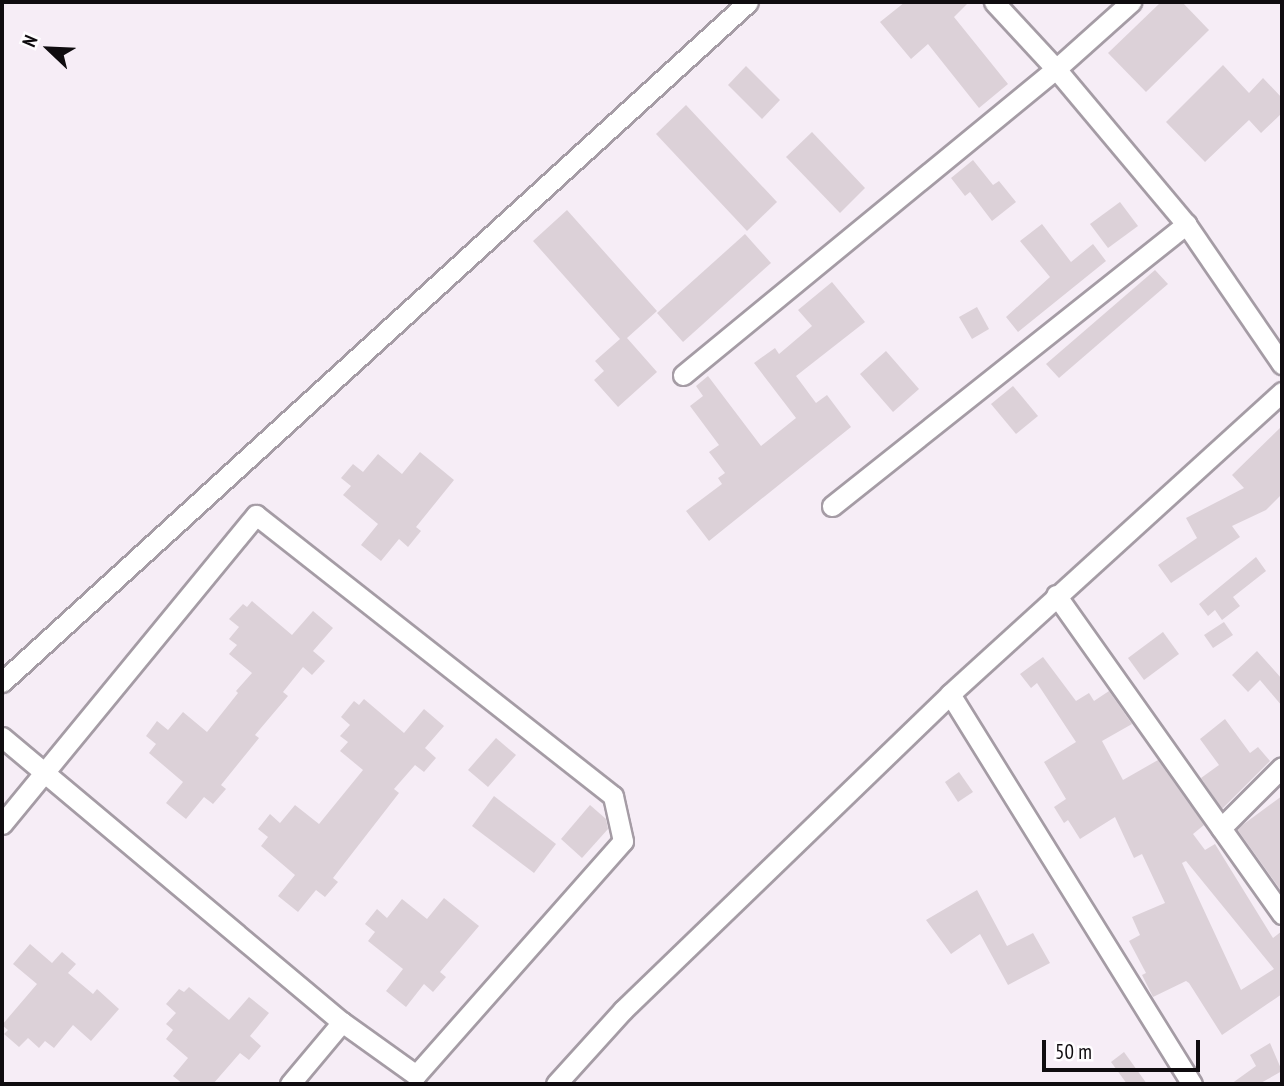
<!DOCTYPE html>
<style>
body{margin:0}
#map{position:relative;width:1284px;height:1086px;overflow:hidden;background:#f6edf6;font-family:"PT Sans Narrow",sans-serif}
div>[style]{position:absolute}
.building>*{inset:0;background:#dcd1d8}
.roads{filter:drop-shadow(2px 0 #a59ca5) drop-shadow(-2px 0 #a59ca5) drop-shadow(0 2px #a59ca5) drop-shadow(0 -2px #a59ca5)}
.street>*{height:19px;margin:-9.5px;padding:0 9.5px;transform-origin:9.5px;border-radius:9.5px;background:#fff}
span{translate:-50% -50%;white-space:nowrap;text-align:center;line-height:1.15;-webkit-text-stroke:5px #fffdff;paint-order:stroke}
.frame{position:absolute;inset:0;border:4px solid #0f0c0f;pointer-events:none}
.north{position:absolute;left:14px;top:14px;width:70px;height:70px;-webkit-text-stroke:5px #fffdff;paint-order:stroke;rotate:293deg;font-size:19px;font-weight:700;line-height:28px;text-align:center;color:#0f0c0f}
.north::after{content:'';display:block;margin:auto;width:24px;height:32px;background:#0f0c0f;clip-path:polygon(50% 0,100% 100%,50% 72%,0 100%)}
.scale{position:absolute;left:1042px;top:1040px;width:158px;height:32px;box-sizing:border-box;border:4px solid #0f0c0f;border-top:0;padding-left:9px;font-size:21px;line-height:24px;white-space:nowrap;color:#0f0c0f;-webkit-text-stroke:5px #fffdff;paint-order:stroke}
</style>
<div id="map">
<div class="building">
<div style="clip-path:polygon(905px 2px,969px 2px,954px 17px,1008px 84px,979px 108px,928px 44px,911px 59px,880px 22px)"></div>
<div style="clip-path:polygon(1161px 2px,1182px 2px,1209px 30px,1146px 92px,1108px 53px)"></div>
<div style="clip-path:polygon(1223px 65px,1249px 93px,1263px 78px,1282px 98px,1282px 113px,1261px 133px,1249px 120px,1205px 162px,1166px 122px)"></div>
<div style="clip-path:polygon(746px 66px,780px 100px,762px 119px,728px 85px)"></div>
<div style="clip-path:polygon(686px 105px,777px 202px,747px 231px,656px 134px)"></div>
<div style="clip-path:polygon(812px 132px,865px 188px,840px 213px,786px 157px)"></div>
<div style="clip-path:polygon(973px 160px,993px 185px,999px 181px,1016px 202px,992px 221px,970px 192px,965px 196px,951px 178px)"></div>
<div style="clip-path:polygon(1120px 202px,1138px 226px,1108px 248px,1090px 224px)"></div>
<div style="clip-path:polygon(567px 210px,657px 311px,627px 338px,657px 372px,618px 407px,594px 380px,604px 371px,595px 361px,620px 339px,533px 241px)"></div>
<div style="clip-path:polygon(1042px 224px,1071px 262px,1093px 244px,1106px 261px,1018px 332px,1006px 317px,1050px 277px,1020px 241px)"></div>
<div style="clip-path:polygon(745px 234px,771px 263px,683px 342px,657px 313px)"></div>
<div style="clip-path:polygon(1155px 270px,1168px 284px,1059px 378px,1046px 364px)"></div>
<div style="clip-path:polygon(832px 282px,865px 322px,796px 376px,816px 403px,827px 395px,851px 427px,709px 541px,686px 511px,722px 484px,718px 478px,725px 473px,709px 452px,719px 445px,690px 406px,703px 396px,696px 386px,708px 376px,761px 446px,796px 418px,754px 363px,775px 348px,779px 354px,812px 326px,798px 310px)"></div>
<div style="clip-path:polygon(977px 307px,989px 329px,972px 339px,959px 317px)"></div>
<div style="clip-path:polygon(886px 351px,919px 389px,893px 412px,860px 374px)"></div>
<div style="clip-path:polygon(1013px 386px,1038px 416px,1016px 434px,991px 404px)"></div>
<div style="clip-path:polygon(1282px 426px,1282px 494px,1266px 510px,1232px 526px,1240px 537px,1171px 583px,1158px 565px,1197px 538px,1186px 518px,1244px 488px,1232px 475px)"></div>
<div style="clip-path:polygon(420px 452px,454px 480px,416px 527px,421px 531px,408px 547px,399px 539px,381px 561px,361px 545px,378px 524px,343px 495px,351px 486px,341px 478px,353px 464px,363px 472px,378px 454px,402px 474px)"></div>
<div style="clip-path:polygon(1256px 557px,1266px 571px,1233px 597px,1240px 606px,1222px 620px,1215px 610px,1208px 616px,1199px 604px)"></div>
<div style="clip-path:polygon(252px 601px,292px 635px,313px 611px,333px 628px,313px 651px,325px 661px,312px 675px,303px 667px,283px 692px,288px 696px,255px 735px,259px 738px,221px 785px,226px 789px,213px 804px,204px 797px,186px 819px,166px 803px,183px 782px,149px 753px,156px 744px,146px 736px,157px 721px,168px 730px,183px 712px,207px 732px,238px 693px,236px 691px,252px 673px,229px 654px,237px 645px,229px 639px,239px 627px,229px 619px,243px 604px,247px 607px)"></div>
<div style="clip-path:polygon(1224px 622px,1233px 635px,1213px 648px,1204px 635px)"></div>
<div style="clip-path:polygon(1163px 632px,1179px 654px,1144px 680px,1128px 658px)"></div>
<div style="clip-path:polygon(1257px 651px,1282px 679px,1282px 706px,1260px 680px,1248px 692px,1232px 675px)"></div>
<div style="clip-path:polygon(evenodd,1043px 657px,1076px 701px,1089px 693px,1094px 701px,1109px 691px,1132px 724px,1102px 741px,1123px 780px,1158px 760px,1204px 825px,1193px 834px,1205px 850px,1215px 844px,1273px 938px,1282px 931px,1282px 994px,1222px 1035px,1189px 983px,1186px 981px,1153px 997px,1142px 975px,1146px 973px,1129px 941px,1140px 935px,1132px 917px,1165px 903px,1142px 854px,1134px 858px,1115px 817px,1080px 839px,1068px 820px,1064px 823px,1054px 807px,1066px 799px,1044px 762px,1076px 742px,1037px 683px,1031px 688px,1020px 674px,1043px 657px,1186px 861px,1274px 969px,1241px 990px,1182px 863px,1186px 861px)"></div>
<div style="clip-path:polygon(364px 699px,404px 733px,424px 709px,444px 726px,425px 748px,436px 758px,424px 772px,415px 765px,394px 789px,399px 793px,333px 878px,338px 882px,325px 897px,316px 890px,298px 912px,278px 896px,295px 875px,261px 846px,268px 837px,258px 829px,270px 814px,280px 823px,295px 805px,319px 824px,363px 770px,340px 751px,348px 742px,340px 736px,350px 725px,341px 717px,354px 701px,359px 705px)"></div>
<div style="clip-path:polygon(1225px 719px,1250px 753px,1258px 747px,1270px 761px,1222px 809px,1201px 778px,1219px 765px,1200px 739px)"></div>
<div style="clip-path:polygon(496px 738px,516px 755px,488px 787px,468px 770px)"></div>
<div style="clip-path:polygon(959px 772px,973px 792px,958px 802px,945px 782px)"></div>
<div style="clip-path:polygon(494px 796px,556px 844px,534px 873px,472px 826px)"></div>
<div style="clip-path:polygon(1282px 796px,1282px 892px,1237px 829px)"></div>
<div style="clip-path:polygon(590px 805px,606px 819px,608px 829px,582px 858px,561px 839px)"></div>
<div style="clip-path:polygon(977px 890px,1007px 946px,1033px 933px,1050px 963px,1008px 985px,980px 934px,951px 954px,926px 920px)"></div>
<div style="clip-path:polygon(444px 898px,479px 926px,440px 972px,446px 977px,433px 992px,424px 984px,406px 1007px,386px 991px,403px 969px,368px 941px,375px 932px,365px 924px,377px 909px,387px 918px,402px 899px,427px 919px)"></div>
<div style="clip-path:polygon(30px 944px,52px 963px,62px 952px,76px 964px,68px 973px,93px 994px,97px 989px,119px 1009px,91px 1041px,73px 1025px,54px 1048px,45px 1041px,39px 1048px,28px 1038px,19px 1047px,4px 1034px,8px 1030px,2px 1025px,37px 984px,13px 964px)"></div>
<div style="clip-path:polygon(189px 987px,229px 1020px,249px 997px,269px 1013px,250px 1036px,261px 1046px,249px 1060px,240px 1053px,213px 1084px,183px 1084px,173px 1076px,188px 1058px,166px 1039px,173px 1030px,166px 1024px,176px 1013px,166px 1004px,179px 989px,184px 992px)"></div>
<div style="clip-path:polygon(1270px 1043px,1282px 1071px,1259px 1084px,1231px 1084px,1256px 1066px,1250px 1055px)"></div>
<div style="clip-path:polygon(1124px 1052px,1147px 1084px,1127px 1084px,1111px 1062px)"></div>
</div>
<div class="roads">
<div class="street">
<div style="left:994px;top:2px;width:91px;rotate:47.2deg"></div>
<div style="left:1056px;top:69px;width:202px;rotate:50deg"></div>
<div style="left:1186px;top:224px;width:170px;rotate:55.6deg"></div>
<div style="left:683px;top:375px;width:482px;rotate:-39.4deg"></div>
<div style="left:1056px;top:69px;width:101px;rotate:-41.8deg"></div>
<div style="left:832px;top:506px;width:453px;rotate:-38.5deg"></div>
<div style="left:1056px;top:595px;width:391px;rotate:54.7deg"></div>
<div style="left:2px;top:682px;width:1009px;rotate:-42.35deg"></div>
<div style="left:950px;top:694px;width:459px;rotate:58.2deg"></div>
<div style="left:2px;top:737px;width:444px;rotate:40deg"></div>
<div style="left:2px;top:824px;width:400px;rotate:-50.6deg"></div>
<div style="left:256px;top:515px;width:454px;rotate:38.2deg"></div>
<div style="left:613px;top:796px;width:46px;rotate:77.5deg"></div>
<div style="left:623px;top:841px;width:312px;rotate:131.5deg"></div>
<div style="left:416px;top:1075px;width:91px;rotate:-144.4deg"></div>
<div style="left:342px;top:1022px;width:81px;rotate:130deg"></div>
<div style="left:1221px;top:828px;width:86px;rotate:-45deg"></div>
<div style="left:556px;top:1084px;width:100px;rotate:-47.8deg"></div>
<div style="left:623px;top:1010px;width:455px;rotate:-44deg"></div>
<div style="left:950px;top:694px;width:449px;rotate:-42.3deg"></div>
</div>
</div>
<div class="frame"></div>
<div class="north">N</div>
<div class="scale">50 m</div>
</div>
